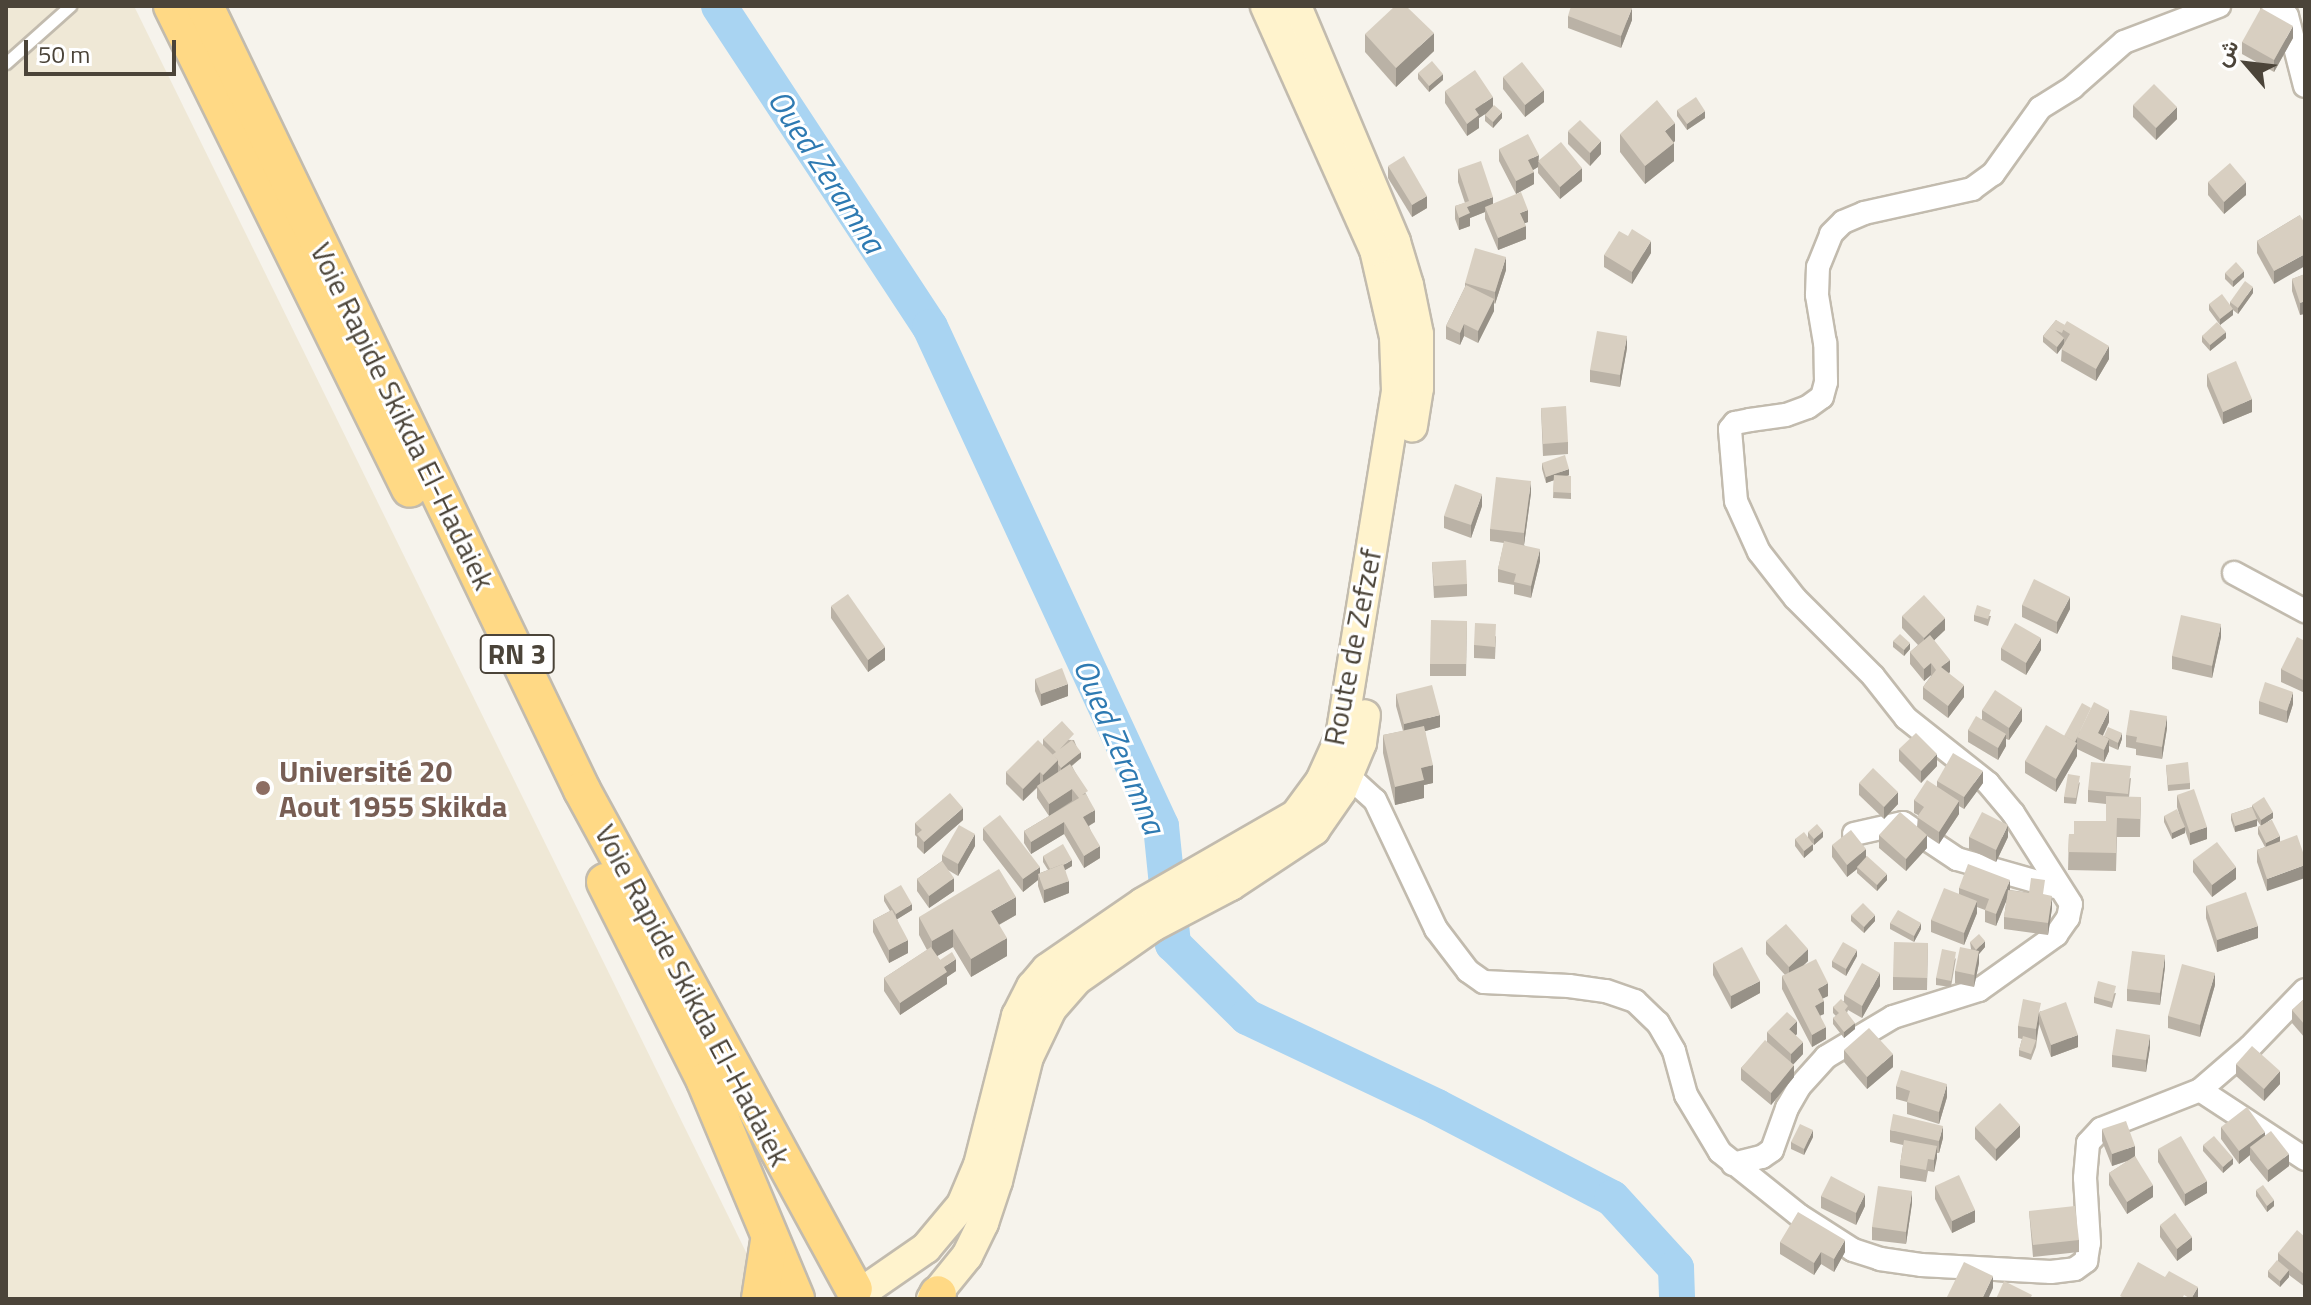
<!DOCTYPE html>
<meta charset="utf-8">
<style>
body{margin:0}
#map{position:relative;width:2311px;height:1305px;overflow:hidden;background:#f6f3ec;font-family:"Titillium Web",Vazirmatn,sans-serif}
div>[style]{position:absolute}
.education>*{inset:0;background:#efe8d6}
.river>*{height:36px;margin:-18px;padding:0 18px;transform-origin:18px;border-radius:18px;background:#a9d4f2}
.roads{filter:drop-shadow(2px 0 #c2bbae) drop-shadow(-2px 0 #c2bbae) drop-shadow(0 2px #c2bbae) drop-shadow(0 -2px #c2bbae)}
.service>*{height:11px;margin:-5.5px;padding:0 5.5px;transform-origin:5.5px;border-radius:5.5px;background:#fff}
.minor>*{height:22px;margin:-11px;padding:0 11px;transform-origin:11px;border-radius:11px;background:#fff}
.secondary>*{height:30px;margin:-15px;padding:0 15px;transform-origin:15px;border-radius:15px;background:#fff3cd}
.trunk>*{height:36px;margin:-18px;padding:0 18px;transform-origin:18px;border-radius:18px;background:#ffd985}
.wall>*{inset:0;background:#bab2a6}
.shaded-wall>*{inset:0;background:#979187}
.building>*{inset:0;background:#d8cfc1}
.dots>*{width:22px;height:22px;translate:-50% -50%;box-sizing:border-box;border:4px solid #fff;border-radius:50%}
span{translate:-50% -50%;white-space:nowrap;text-align:center;line-height:1.15;-webkit-text-stroke:6px #fff;paint-order:stroke}
.shield-label span{padding:2px 6px;background:#fff;border:2px solid;border-radius:6px;-webkit-text-stroke-width:0}
.shield-label{font-size:28px;color:#4b4439;font-weight:700}
.street-label{font-size:30px;color:#4b4439}
.education-label{font-size:30px;color:#785e54;font-weight:700}
.left{translate:0 -50%;text-align:left}
.water-label{font-size:32px;color:#2e7ab2;font-style:italic}
.frame{position:absolute;inset:0;border:8px solid #4b4439;pointer-events:none}
.north{position:absolute;left:2207px;top:24px;width:80px;height:80px;-webkit-text-stroke:6px #fff;paint-order:stroke;rotate:298deg;font-size:22px;font-weight:700;line-height:32px;text-align:center;color:#4b4439}
.north::after{content:'';display:block;margin:auto;width:28px;height:36px;background:#4b4439;clip-path:polygon(50% 0,100% 100%,50% 72%,0 100%)}
.scale{position:absolute;left:24px;top:40px;width:152px;height:36px;box-sizing:border-box;border:4px solid #4b4439;border-top:0;padding-left:10px;font-size:24px;line-height:28px;white-space:nowrap;color:#4b4439;-webkit-text-stroke:6px #fff;paint-order:stroke}
</style>
<div id="map">
<div class="education">
<div style="clip-path:polygon(6px 6px,134px 6px,769px 1299px,6px 1299px)"></div>
</div>
<div class="river">
<div style="left:719px;top:6px;width:384px;rotate:56.7deg"></div>
<div style="left:930px;top:327px;width:550px;rotate:65.16deg"></div>
<div style="left:1161px;top:826px;width:119px;rotate:84.2deg"></div>
<div style="left:1173px;top:944px;width:104px;rotate:44.6deg"></div>
<div style="left:1247px;top:1017px;width:210px;rotate:25.3deg"></div>
<div style="left:1437px;top:1107px;width:197px;rotate:27.5deg"></div>
<div style="left:1612px;top:1198px;width:95px;rotate:47.6deg"></div>
<div style="left:1676px;top:1268px;width:31px;rotate:88deg"></div>
</div>
<div class="roads">
<div class="service">
<div style="left:6px;top:63px;width:86px;rotate:-41.7deg"></div>
</div>
<div class="minor">
<div style="left:2273px;top:6px;width:17px;rotate:36deg"></div>
<div style="left:2287px;top:16px;width:72px;rotate:75.6deg"></div>
<div style="left:2234px;top:573px;width:81px;rotate:28.2deg"></div>
<div style="left:1335px;top:772px;width:25px;rotate:29deg"></div>
<div style="left:1357px;top:784px;width:24px;rotate:42deg"></div>
<div style="left:1375px;top:800px;width:143px;rotate:64.7deg"></div>
<div style="left:1436px;top:929px;width:53px;rotate:52.7deg"></div>
<div style="left:1468px;top:971px;width:19px;rotate:35deg"></div>
<div style="left:1484px;top:982px;width:85px;rotate:2.7deg"></div>
<div style="left:1569px;top:986px;width:37px;rotate:8deg"></div>
<div style="left:1606px;top:991px;width:31px;rotate:19deg"></div>
<div style="left:1635px;top:1001px;width:32px;rotate:44deg"></div>
<div style="left:1658px;top:1023px;width:32px;rotate:60deg"></div>
<div style="left:1674px;top:1051px;width:46px;rotate:74.7deg"></div>
<div style="left:1686px;top:1095px;width:66px;rotate:59.2deg"></div>
<div style="left:1720px;top:1152px;width:102px;rotate:38.7deg"></div>
<div style="left:1800px;top:1216px;width:63px;rotate:32.7deg"></div>
<div style="left:1853px;top:1250px;width:28px;rotate:18deg"></div>
<div style="left:1880px;top:1259px;width:41px;rotate:8.3deg"></div>
<div style="left:1921px;top:1265px;width:130px;rotate:3.1deg"></div>
<div style="left:2051px;top:1272px;width:24px;rotate:-7deg"></div>
<div style="left:2075px;top:1269px;width:14px;rotate:-36deg"></div>
<div style="left:2086px;top:1261px;width:18px;rotate:-81deg"></div>
<div style="left:2089px;top:1243px;width:65px;rotate:-93.5deg"></div>
<div style="left:2085px;top:1178px;width:35px;rotate:-85deg"></div>
<div style="left:2088px;top:1143px;width:19px;rotate:-47deg"></div>
<div style="left:2101px;top:1129px;width:106px;rotate:-21.5deg"></div>
<div style="left:2200px;top:1090px;width:66px;rotate:-40.7deg"></div>
<div style="left:2250px;top:1047px;width:79px;rotate:-46deg"></div>
<div style="left:1854px;top:834px;width:50px;rotate:-12.7deg"></div>
<div style="left:1903px;top:823px;width:65px;rotate:33.7deg"></div>
<div style="left:1957px;top:859px;width:106px;rotate:15.9deg"></div>
<div style="left:2200px;top:1090px;width:126px;rotate:33.3deg"></div>
<div style="left:1733px;top:1164px;width:30px;rotate:-14deg"></div>
<div style="left:1762px;top:1157px;width:12px;rotate:-35deg"></div>
<div style="left:1772px;top:1150px;width:45px;rotate:-70.3deg"></div>
<div style="left:1787px;top:1108px;width:24px;rotate:-60deg"></div>
<div style="left:1799px;top:1087px;width:40px;rotate:-48deg"></div>
<div style="left:1826px;top:1057px;width:78px;rotate:-30.8deg"></div>
<div style="left:1893px;top:1017px;width:90px;rotate:-17.4deg"></div>
<div style="left:1979px;top:990px;width:95px;rotate:-35.5deg"></div>
<div style="left:2056px;top:935px;width:21px;rotate:-55deg"></div>
<div style="left:2068px;top:918px;width:14px;rotate:-78deg"></div>
<div style="left:2071px;top:904px;width:108px;rotate:-122.5deg"></div>
<div style="left:2013px;top:813px;width:39px;rotate:-130deg"></div>
<div style="left:1988px;top:783px;width:105px;rotate:-141.6deg"></div>
<div style="left:1906px;top:718px;width:53px;rotate:-128.2deg"></div>
<div style="left:1873px;top:676px;width:110px;rotate:-135deg"></div>
<div style="left:1795px;top:598px;width:58px;rotate:-128deg"></div>
<div style="left:1759px;top:552px;width:56px;rotate:-114.3deg"></div>
<div style="left:1736px;top:501px;width:72px;rotate:-94.8deg"></div>
<div style="left:1730px;top:429px;width:8px;rotate:-50deg"></div>
<div style="left:1735px;top:423px;width:15px;rotate:-11deg"></div>
<div style="left:1750px;top:420px;width:36px;rotate:-8deg"></div>
<div style="left:1786px;top:415px;width:23px;rotate:-20deg"></div>
<div style="left:1808px;top:407px;width:17px;rotate:-36deg"></div>
<div style="left:1822px;top:397px;width:16px;rotate:-75deg"></div>
<div style="left:1826px;top:382px;width:39px;rotate:-91deg"></div>
<div style="left:1825px;top:343px;width:49px;rotate:-99.5deg"></div>
<div style="left:1817px;top:295px;width:28px;rotate:-88deg"></div>
<div style="left:1818px;top:267px;width:35px;rotate:-68deg"></div>
<div style="left:1831px;top:234px;width:17px;rotate:-45deg"></div>
<div style="left:1843px;top:222px;width:23px;rotate:-23deg"></div>
<div style="left:1864px;top:213px;width:111px;rotate:-12.5deg"></div>
<div style="left:1972px;top:189px;width:26px;rotate:-36deg"></div>
<div style="left:1993px;top:174px;width:81px;rotate:-54.5deg"></div>
<div style="left:2040px;top:108px;width:39px;rotate:-32deg"></div>
<div style="left:2073px;top:87px;width:68px;rotate:-41.4deg"></div>
<div style="left:2124px;top:42px;width:102px;rotate:-20.8deg"></div>
</div>
<div class="secondary">
<div style="left:1296px;top:6px;width:256px;rotate:67.2deg"></div>
<div style="left:1395px;top:242px;width:45px;rotate:73.2deg"></div>
<div style="left:1408px;top:285px;width:50px;rotate:78.5deg"></div>
<div style="left:1418px;top:334px;width:54px;rotate:90deg"></div>
<div style="left:1418px;top:388px;width:39px;rotate:99deg"></div>
<div style="left:861px;top:1293px;width:79px;rotate:-34.7deg"></div>
<div style="left:926px;top:1248px;width:56px;rotate:-50.1deg"></div>
<div style="left:962px;top:1205px;width:43px;rotate:-67deg"></div>
<div style="left:979px;top:1165px;width:154px;rotate:-75.7deg"></div>
<div style="left:1017px;top:1016px;width:33px;rotate:-63deg"></div>
<div style="left:1032px;top:987px;width:23px;rotate:-50deg"></div>
<div style="left:1047px;top:969px;width:116px;rotate:-34.5deg"></div>
<div style="left:1143px;top:903px;width:177px;rotate:-29.9deg"></div>
<div style="left:1296px;top:815px;width:42px;rotate:-53.7deg"></div>
<div style="left:1321px;top:781px;width:48px;rotate:-65.6deg"></div>
<div style="left:1341px;top:737px;width:351px;rotate:-80.8deg"></div>
<div style="left:1397px;top:391px;width:54px;rotate:-92.1deg"></div>
<div style="left:1395px;top:337px;width:89px;rotate:-102.9deg"></div>
<div style="left:1375px;top:250px;width:267px;rotate:-114.1deg"></div>
<div style="left:932px;top:1299px;width:55px;rotate:-50.9deg"></div>
<div style="left:967px;top:1256px;width:37px;rotate:-64deg"></div>
<div style="left:983px;top:1223px;width:44px;rotate:-71.6deg"></div>
<div style="left:997px;top:1181px;width:128px;rotate:-76deg"></div>
<div style="left:1028px;top:1057px;width:53px;rotate:-64.4deg"></div>
<div style="left:1051px;top:1009px;width:38px;rotate:-49deg"></div>
<div style="left:1076px;top:980px;width:94px;rotate:-35deg"></div>
<div style="left:1153px;top:926px;width:88px;rotate:-27.7deg"></div>
<div style="left:1231px;top:885px;width:100px;rotate:-33.5deg"></div>
<div style="left:1314px;top:830px;width:47px;rotate:-55.3deg"></div>
<div style="left:1341px;top:791px;width:52px;rotate:-67.4deg"></div>
<div style="left:1361px;top:743px;width:28px;rotate:-82deg"></div>
</div>
<div class="trunk">
<div style="left:172px;top:6px;width:538px;rotate:63.77deg"></div>
<div style="left:205px;top:6px;width:870px;rotate:64.32deg"></div>
<div style="left:582px;top:790px;width:568px;rotate:61.41deg"></div>
<div style="left:605px;top:882px;width:223px;rotate:63.3deg"></div>
<div style="left:705px;top:1081px;width:236px;rotate:67.3deg"></div>
<div style="left:760px;top:1299px;width:59px;rotate:-81.2deg"></div>
<div style="left:936px;top:1299px;width:5px;rotate:-68deg"></div>
</div>
</div>
<div class="wall">
<div style="clip-path:polygon(1568px 16px,1632px 20px,1621px 48px,1568px 28px)"></div>
<div style="clip-path:polygon(1365px 34px,1434px 51px,1396px 87px,1365px 52px)"></div>
<div style="clip-path:polygon(2293px 38px,2274px 72px,2242px 54px,2242px 42px)"></div>
<div style="clip-path:polygon(1418px 73px,1443px 80px,1429px 92px,1418px 79px)"></div>
<div style="clip-path:polygon(1503px 77px,1544px 102px,1525px 117px,1503px 89px)"></div>
<div style="clip-path:polygon(1445px 91px,1493px 106px,1502px 118px,1493px 128px,1485px 121px,1485px 114px,1479px 118px,1479px 128px,1467px 136px,1445px 103px)"></div>
<div style="clip-path:polygon(2133px 105px,2177px 119px,2156px 140px,2133px 117px)"></div>
<div style="clip-path:polygon(1677px 110px,1705px 118px,1687px 130px,1677px 116px)"></div>
<div style="clip-path:polygon(1568px 131px,1601px 154px,1590px 166px,1568px 144px)"></div>
<div style="clip-path:polygon(1620px 134px,1675px 141px,1674px 142px,1674px 161px,1645px 184px,1620px 152px)"></div>
<div style="clip-path:polygon(1499px 149px,1539px 160px,1582px 181px,1560px 199px,1538px 173px,1538px 167px,1533px 170px,1534px 184px,1516px 194px,1499px 161px)"></div>
<div style="clip-path:polygon(1388px 166px,1427px 208px,1412px 217px,1388px 178px)"></div>
<div style="clip-path:polygon(1458px 169px,1493px 204px,1528px 222px,1525px 223px,1526px 239px,1498px 250px,1485px 219px,1485px 212px,1470px 218px,1470px 226px,1459px 230px,1455px 219px,1455px 206px,1465px 203px,1458px 182px)"></div>
<div style="clip-path:polygon(2208px 182px,2246px 195px,2224px 214px,2208px 195px)"></div>
<div style="clip-path:polygon(2300px 215px,2274px 284px,2257px 253px,2257px 241px)"></div>
<div style="clip-path:polygon(1651px 253px,1632px 284px,1604px 267px,1604px 255px)"></div>
<div style="clip-path:polygon(1506px 270px,1495px 304px,1494px 303px,1494px 311px,1478px 343px,1464px 336px,1460px 345px,1446px 339px,1446px 326px,1465px 287px,1465px 283px)"></div>
<div style="clip-path:polygon(2225px 273px,2244px 277px,2233px 287px,2225px 279px)"></div>
<div style="clip-path:polygon(2305px 274px,2300px 315px,2292px 291px,2292px 279px)"></div>
<div style="clip-path:polygon(2253px 293px,2238px 314px,2233px 310px,2233px 315px,2220px 325px,2226px 338px,2210px 351px,2202px 342px,2202px 336px,2220px 325px,2209px 310px,2209px 304px,2230px 305px,2230px 302px)"></div>
<div style="clip-path:polygon(2056px 320px,2109px 359px,2096px 381px,2061px 361px,2062px 347px,2057px 354px,2043px 342px,2043px 336px)"></div>
<div style="clip-path:polygon(1627px 348px,1620px 387px,1590px 382px,1590px 370px)"></div>
<div style="clip-path:polygon(2207px 374px,2252px 412px,2223px 424px,2207px 386px)"></div>
<div style="clip-path:polygon(1541px 408px,1568px 442px,1568px 454px,1543px 456px)"></div>
<div style="clip-path:polygon(1542px 463px,1569px 475px,1568px 476px,1571px 476px,1571px 499px,1553px 498px,1554px 480px,1546px 483px,1542px 469px)"></div>
<div style="clip-path:polygon(1531px 493px,1524px 545px,1540px 561px,1531px 598px,1514px 594px,1514px 585px,1498px 582px,1498px 569px,1504px 543px,1490px 541px,1490px 529px)"></div>
<div style="clip-path:polygon(1482px 506px,1471px 538px,1444px 528px,1444px 516px)"></div>
<div style="clip-path:polygon(1432px 562px,1467px 584px,1467px 596px,1434px 598px)"></div>
<div style="clip-path:polygon(2022px 605px,2070px 609px,2057px 634px,2022px 617px)"></div>
<div style="clip-path:polygon(831px 606px,885px 660px,868px 672px,831px 618px)"></div>
<div style="clip-path:polygon(1974px 615px,1991px 616px,1988px 626px,1974px 621px)"></div>
<div style="clip-path:polygon(1902px 616px,1945px 630px,1934px 640px,1950px 672px,1949px 673px,1964px 697px,1948px 718px,1923px 699px,1923px 687px,1931px 676px,1931px 675px,1924px 681px,1910px 664px,1910px 652px,1918px 645px,1902px 628px)"></div>
<div style="clip-path:polygon(1467px 621px,1466px 676px,1430px 676px,1430px 664px)"></div>
<div style="clip-path:polygon(1496px 636px,1495px 659px,1474px 658px,1474px 645px)"></div>
<div style="clip-path:polygon(2221px 637px,2212px 678px,2172px 669px,2172px 656px)"></div>
<div style="clip-path:polygon(1893px 641px,1910px 649px,1904px 656px,1893px 647px)"></div>
<div style="clip-path:polygon(2305px 641px,2305px 693px,2281px 682px,2281px 669px)"></div>
<div style="clip-path:polygon(2001px 648px,2041px 650px,2026px 675px,2001px 660px)"></div>
<div style="clip-path:polygon(1035px 679px,1068px 696px,1041px 706px,1035px 691px)"></div>
<div style="clip-path:polygon(1396px 694px,1440px 727px,1425px 731px,1433px 783px,1424px 785px,1424px 798px,1395px 805px,1383px 753px,1383px 735px,1403px 731px,1396px 706px)"></div>
<div style="clip-path:polygon(2259px 701px,2293px 704px,2287px 723px,2259px 714px)"></div>
<div style="clip-path:polygon(1982px 710px,2022px 721px,2009px 740px,2006px 739px,2006px 746px,1998px 760px,1968px 742px,1968px 730px,1982px 719px)"></div>
<div style="clip-path:polygon(2109px 722px,2103px 736px,2122px 739px,2118px 750px,2109px 746px,2109px 751px,2104px 762px,2077px 749px,2077px 744px,2077px 756px,2056px 792px,2025px 773px,2025px 761px,2064px 736px)"></div>
<div style="clip-path:polygon(2167px 728px,2162px 759px,2136px 755px,2136px 749px,2126px 747px,2126px 735px)"></div>
<div style="clip-path:polygon(1043px 739px,1074px 740px,1081px 758px,1072px 766px,1088px 798px,1095px 822px,1089px 826px,1100px 858px,1084px 868px,1064px 834px,1031px 854px,1024px 843px,1024px 831px,1049px 816px,1037px 798px,1037px 788px,1023px 801px,1006px 784px,1006px 772px,1043px 745px)"></div>
<div style="clip-path:polygon(1899px 749px,1937px 766px,1921px 783px,1899px 761px)"></div>
<div style="clip-path:polygon(2166px 765px,2190px 783px,2190px 789px,2168px 791px)"></div>
<div style="clip-path:polygon(2131px 778px,2129px 797px,2141px 797px,2140px 837px,2117px 837px,2116px 871px,2068px 870px,2069px 834px,2074px 834px,2106px 821px,2106px 804px,2088px 802px,2088px 790px)"></div>
<div style="clip-path:polygon(1937px 781px,1983px 783px,1964px 809px,1959px 806px,1959px 814px,1939px 844px,1927px 836px,1927px 848px,1906px 871px,1879px 848px,1879px 835px,1917px 827px,1918px 815px,1914px 813px,1914px 800px,1937px 787px)"></div>
<div style="clip-path:polygon(2080px 782px,2076px 804px,2064px 803px,2064px 797px)"></div>
<div style="clip-path:polygon(1859px 783px,1898px 804px,1884px 819px,1859px 795px)"></div>
<div style="clip-path:polygon(2177px 795px,2207px 839px,2190px 845px,2185px 830px,2185px 833px,2172px 839px,2164px 822px,2164px 816px,2180px 817px,2177px 807px)"></div>
<div style="clip-path:polygon(2252px 805px,2273px 818px,2261px 826px,2256px 819px,2257px 826px,2235px 832px,2231px 820px,2231px 814px,2252px 807px)"></div>
<div style="clip-path:polygon(963px 820px,924px 854px,917px 847px,917px 837px,915px 835px,915px 823px)"></div>
<div style="clip-path:polygon(2272px 820px,2267px 891px,2257px 862px,2257px 850px,2265px 847px,2258px 834px,2258px 827px)"></div>
<div style="clip-path:polygon(983px 828px,1040px 873px,1048px 870px,1043px 862px,1043px 856px,1072px 866px,1065px 870px,1069px 893px,1044px 903px,1038px 886px,1038px 880px,1023px 892px,983px 840px)"></div>
<div style="clip-path:polygon(1808px 832px,1823px 837px,1814px 845px,1812px 843px,1813px 850px,1804px 858px,1795px 846px,1795px 839px,1808px 838px)"></div>
<div style="clip-path:polygon(1969px 837px,2008px 837px,1996px 862px,1969px 849px)"></div>
<div style="clip-path:polygon(1832px 845px,1866px 856px,1887px 880px,1877px 891px,1857px 873px,1857px 869px,1847px 877px,1832px 857px)"></div>
<div style="clip-path:polygon(975px 846px,958px 876px,948px 870px,954px 891px,929px 908px,917px 891px,917px 879px,942px 861px,942px 855px)"></div>
<div style="clip-path:polygon(2193px 860px,2236px 879px,2212px 897px,2193px 872px)"></div>
<div style="clip-path:polygon(1959px 888px,2010px 890px,2044px 895px,2052px 908px,2048px 935px,2004px 929px,2004px 917px,2007px 898px,1996px 926px,1985px 922px,1985px 910px,1977px 907px,1977px 913px,1964px 945px,1931px 932px,1931px 920px,1959px 894px)"></div>
<div style="clip-path:polygon(884px 895px,912px 910px,897px 919px,908px 953px,889px 963px,873px 932px,873px 920px,890px 911px,884px 901px)"></div>
<div style="clip-path:polygon(2206px 906px,2258px 938px,2217px 952px,2206px 918px)"></div>
<div style="clip-path:polygon(1016px 915px,999px 925px,1007px 956px,971px 977px,953px 947px,937px 956px,940px 960px,956px 971px,947px 977px,947px 984px,900px 1015px,884px 991px,884px 978px,927px 950px,919px 935px,919px 917px)"></div>
<div style="clip-path:polygon(1851px 915px,1875px 921px,1864px 933px,1851px 921px)"></div>
<div style="clip-path:polygon(1890px 923px,1921px 929px,1914px 942px,1890px 929px)"></div>
<div style="clip-path:polygon(1766px 941px,1808px 961px,1804px 965px,1828px 996px,1823px 998px,1824px 1014px,1820px 1015px,1826px 1039px,1812px 1047px,1782px 989px,1782px 976px,1785px 975px,1766px 954px)"></div>
<div style="clip-path:polygon(1970px 942px,1985px 947px,1979px 954px,1979px 963px,1974px 987px,1955px 983px,1955px 971px,1971px 949px)"></div>
<div style="clip-path:polygon(1928px 943px,1927px 990px,1893px 990px,1893px 977px)"></div>
<div style="clip-path:polygon(1857px 956px,1846px 976px,1832px 967px,1832px 961px)"></div>
<div style="clip-path:polygon(1956px 958px,1951px 987px,1936px 985px,1936px 978px)"></div>
<div style="clip-path:polygon(1713px 963px,1760px 993px,1731px 1009px,1713px 975px)"></div>
<div style="clip-path:polygon(2165px 967px,2160px 1005px,2127px 1001px,2127px 989px)"></div>
<div style="clip-path:polygon(2215px 985px,2200px 1037px,2168px 1028px,2168px 1016px)"></div>
<div style="clip-path:polygon(1880px 986px,1862px 1018px,1848px 1010px,1847px 1013px,1855px 1029px,1844px 1038px,1833px 1024px,1833px 1018px,1836px 1016px,1833px 1013px,1833px 1007px,1844px 1001px,1844px 995px)"></div>
<div style="clip-path:polygon(2116px 993px,2112px 1008px,2094px 1003px,2094px 997px)"></div>
<div style="clip-path:polygon(2305px 998px,2305px 1038px,2292px 1023px,2292px 1010px)"></div>
<div style="clip-path:polygon(2041px 1011px,2078px 1047px,2051px 1057px,2039px 1024px,2036px 1047px,2031px 1060px,2019px 1056px,2019px 1050px,2022px 1039px,2018px 1038px,2018px 1026px)"></div>
<div style="clip-path:polygon(1767px 1032px,1797px 1034px,1795px 1035px,1803px 1054px,1793px 1064px,1794px 1077px,1771px 1105px,1741px 1080px,1741px 1068px,1767px 1042px)"></div>
<div style="clip-path:polygon(2150px 1047px,2146px 1072px,2112px 1067px,2112px 1055px)"></div>
<div style="clip-path:polygon(1844px 1050px,1893px 1067px,1867px 1089px,1844px 1062px)"></div>
<div style="clip-path:polygon(2236px 1064px,2280px 1084px,2264px 1101px,2236px 1076px)"></div>
<div style="clip-path:polygon(1896px 1086px,1947px 1097px,1939px 1124px,1907px 1114px,1907px 1102px,1896px 1099px)"></div>
<div style="clip-path:polygon(1975px 1127px,2020px 1137px,1996px 1161px,1975px 1139px)"></div>
<div style="clip-path:polygon(2221px 1127px,2265px 1135px,2289px 1166px,2268px 1182px,2250px 1160px,2250px 1155px,2239px 1164px,2221px 1139px)"></div>
<div style="clip-path:polygon(2102px 1129px,2135px 1156px,2153px 1197px,2127px 1214px,2109px 1185px,2109px 1173px,2128px 1161px,2112px 1166px,2102px 1141px)"></div>
<div style="clip-path:polygon(1890px 1130px,1943px 1138px,1939px 1153px,1937px 1153px,1934px 1172px,1928px 1171px,1926px 1182px,1900px 1178px,1900px 1165px,1903px 1145px,1890px 1142px)"></div>
<div style="clip-path:polygon(1813px 1137px,1804px 1155px,1791px 1149px,1791px 1142px)"></div>
<div style="clip-path:polygon(2203px 1145px,2233px 1164px,2223px 1173px,2203px 1151px)"></div>
<div style="clip-path:polygon(2158px 1149px,2207px 1193px,2185px 1206px,2158px 1162px)"></div>
<div style="clip-path:polygon(1935px 1186px,1975px 1222px,1952px 1233px,1935px 1199px)"></div>
<div style="clip-path:polygon(2256px 1190px,2274px 1206px,2267px 1212px,2256px 1196px)"></div>
<div style="clip-path:polygon(1821px 1196px,1865px 1206px,1856px 1225px,1821px 1208px)"></div>
<div style="clip-path:polygon(1912px 1203px,1906px 1244px,1872px 1240px,1872px 1227px)"></div>
<div style="clip-path:polygon(2029px 1211px,2079px 1240px,2079px 1252px,2033px 1257px)"></div>
<div style="clip-path:polygon(2160px 1225px,2192px 1250px,2177px 1261px,2160px 1237px)"></div>
<div style="clip-path:polygon(2305px 1237px,2305px 1287px,2289px 1275px,2289px 1277px,2280px 1287px,2268px 1277px,2268px 1271px,2278px 1261px,2278px 1253px)"></div>
<div style="clip-path:polygon(1780px 1242px,1845px 1252px,1834px 1272px,1821px 1264px,1814px 1275px,1780px 1254px)"></div>
</div>
<div class="shaded-wall">
<div style="clip-path:polygon(1632px 8px,1632px 20px,1621px 48px,1621px 36px)"></div>
<div style="clip-path:polygon(2293px 26px,2293px 38px,2274px 72px,2274px 60px)"></div>
<div style="clip-path:polygon(1434px 33px,1434px 51px,1396px 87px,1396px 68px)"></div>
<div style="clip-path:polygon(1443px 74px,1443px 80px,1429px 92px,1429px 86px)"></div>
<div style="clip-path:polygon(1544px 90px,1544px 102px,1525px 117px,1525px 105px)"></div>
<div style="clip-path:polygon(1493px 97px,1493px 109px,1479px 118px,1479px 128px,1467px 136px,1467px 124px,1475px 109px)"></div>
<div style="clip-path:polygon(2177px 107px,2177px 119px,2156px 140px,2156px 128px)"></div>
<div style="clip-path:polygon(1705px 111px,1705px 118px,1687px 130px,1687px 124px)"></div>
<div style="clip-path:polygon(1502px 112px,1502px 118px,1493px 128px,1493px 122px)"></div>
<div style="clip-path:polygon(1675px 123px,1675px 141px,1665px 149px,1665px 131px)"></div>
<div style="clip-path:polygon(1601px 141px,1601px 154px,1590px 166px,1590px 153px)"></div>
<div style="clip-path:polygon(1674px 143px,1674px 161px,1645px 184px,1645px 166px)"></div>
<div style="clip-path:polygon(1539px 155px,1538px 167px,1528px 173px,1528px 160px)"></div>
<div style="clip-path:polygon(1582px 168px,1582px 181px,1560px 199px,1560px 187px)"></div>
<div style="clip-path:polygon(1534px 172px,1534px 184px,1516px 194px,1516px 181px)"></div>
<div style="clip-path:polygon(2246px 182px,2246px 195px,2224px 214px,2224px 202px)"></div>
<div style="clip-path:polygon(1427px 196px,1427px 208px,1412px 217px,1412px 205px)"></div>
<div style="clip-path:polygon(1493px 197px,1493px 209px,1485px 207px,1485px 212px,1470px 218px,1470px 226px,1459px 230px,1459px 218px,1467px 207px)"></div>
<div style="clip-path:polygon(1528px 210px,1528px 222px,1520px 225px,1520px 213px)"></div>
<div style="clip-path:polygon(1526px 226px,1526px 239px,1498px 250px,1498px 238px)"></div>
<div style="clip-path:polygon(1651px 241px,1651px 253px,1632px 284px,1632px 272px)"></div>
<div style="clip-path:polygon(2305px 254px,2305px 266px,2274px 284px,2274px 271px)"></div>
<div style="clip-path:polygon(1506px 257px,1506px 270px,1495px 304px,1495px 292px)"></div>
<div style="clip-path:polygon(2244px 271px,2244px 277px,2233px 287px,2233px 281px)"></div>
<div style="clip-path:polygon(2253px 287px,2253px 293px,2238px 314px,2238px 308px)"></div>
<div style="clip-path:polygon(1494px 299px,1494px 311px,1478px 343px,1478px 331px)"></div>
<div style="clip-path:polygon(2305px 301px,2305px 314px,2300px 315px,2300px 303px)"></div>
<div style="clip-path:polygon(2233px 309px,2233px 315px,2220px 325px,2220px 319px)"></div>
<div style="clip-path:polygon(1464px 324px,1464px 336px,1460px 345px,1460px 333px)"></div>
<div style="clip-path:polygon(2226px 332px,2226px 338px,2210px 351px,2210px 345px)"></div>
<div style="clip-path:polygon(1627px 336px,1627px 348px,1620px 387px,1620px 375px)"></div>
<div style="clip-path:polygon(2064px 338px,2064px 345px,2057px 354px,2057px 347px)"></div>
<div style="clip-path:polygon(2109px 346px,2109px 359px,2096px 381px,2096px 369px)"></div>
<div style="clip-path:polygon(2252px 399px,2252px 412px,2223px 424px,2223px 412px)"></div>
<div style="clip-path:polygon(1569px 469px,1569px 475px,1546px 483px,1546px 477px)"></div>
<div style="clip-path:polygon(1531px 481px,1531px 493px,1524px 545px,1524px 533px)"></div>
<div style="clip-path:polygon(1482px 494px,1482px 506px,1471px 538px,1471px 525px)"></div>
<div style="clip-path:polygon(1540px 549px,1540px 561px,1531px 598px,1531px 586px)"></div>
<div style="clip-path:polygon(2070px 597px,2070px 609px,2057px 634px,2057px 622px)"></div>
<div style="clip-path:polygon(1945px 618px,1945px 630px,1924px 650px,1924px 638px)"></div>
<div style="clip-path:polygon(2221px 624px,2221px 637px,2212px 678px,2212px 666px)"></div>
<div style="clip-path:polygon(2041px 638px,2041px 650px,2026px 675px,2026px 663px)"></div>
<div style="clip-path:polygon(1910px 643px,1910px 649px,1904px 656px,1904px 650px)"></div>
<div style="clip-path:polygon(885px 647px,885px 660px,868px 672px,868px 660px)"></div>
<div style="clip-path:polygon(1950px 660px,1950px 672px,1941px 679px,1941px 667px)"></div>
<div style="clip-path:polygon(1931px 663px,1931px 675px,1924px 681px,1924px 669px)"></div>
<div style="clip-path:polygon(1068px 684px,1068px 696px,1041px 706px,1041px 694px)"></div>
<div style="clip-path:polygon(1964px 685px,1964px 697px,1948px 718px,1948px 706px)"></div>
<div style="clip-path:polygon(2293px 692px,2293px 704px,2287px 723px,2287px 711px)"></div>
<div style="clip-path:polygon(2022px 708px,2022px 721px,2009px 740px,2009px 728px)"></div>
<div style="clip-path:polygon(2109px 710px,2109px 722px,2098px 745px,2098px 733px)"></div>
<div style="clip-path:polygon(1440px 715px,1440px 727px,1404px 737px,1404px 724px)"></div>
<div style="clip-path:polygon(2167px 716px,2167px 728px,2162px 759px,2162px 747px)"></div>
<div style="clip-path:polygon(2122px 733px,2122px 739px,2118px 750px,2118px 743px)"></div>
<div style="clip-path:polygon(2006px 734px,2006px 746px,1998px 760px,1998px 748px)"></div>
<div style="clip-path:polygon(2077px 738px,2077px 756px,2056px 792px,2056px 779px)"></div>
<div style="clip-path:polygon(2109px 739px,2109px 751px,2104px 762px,2104px 750px)"></div>
<div style="clip-path:polygon(1081px 752px,1081px 758px,1061px 774px,1061px 768px)"></div>
<div style="clip-path:polygon(1937px 754px,1937px 766px,1921px 783px,1921px 771px)"></div>
<div style="clip-path:polygon(1058px 760px,1058px 773px,1043px 787px,1043px 775px)"></div>
<div style="clip-path:polygon(1433px 765px,1433px 783px,1424px 785px,1424px 798px,1395px 805px,1395px 787px,1421px 768px)"></div>
<div style="clip-path:polygon(1983px 771px,1983px 783px,1964px 809px,1964px 797px)"></div>
<div style="clip-path:polygon(1040px 772px,1040px 784px,1023px 801px,1023px 789px)"></div>
<div style="clip-path:polygon(1072px 789px,1072px 801px,1049px 816px,1049px 804px)"></div>
<div style="clip-path:polygon(1898px 792px,1898px 804px,1884px 819px,1884px 807px)"></div>
<div style="clip-path:polygon(1959px 801px,1959px 814px,1939px 844px,1939px 832px)"></div>
<div style="clip-path:polygon(963px 808px,963px 820px,924px 854px,924px 842px)"></div>
<div style="clip-path:polygon(1095px 810px,1095px 822px,1083px 829px,1083px 817px)"></div>
<div style="clip-path:polygon(2273px 812px,2273px 818px,2261px 826px,2261px 820px)"></div>
<div style="clip-path:polygon(2257px 819px,2257px 826px,2235px 832px,2235px 826px)"></div>
<div style="clip-path:polygon(1064px 822px,1064px 834px,1031px 854px,1031px 842px)"></div>
<div style="clip-path:polygon(2008px 825px,2008px 837px,1996px 862px,1996px 850px)"></div>
<div style="clip-path:polygon(2185px 827px,2185px 833px,2172px 839px,2172px 833px)"></div>
<div style="clip-path:polygon(2207px 827px,2207px 839px,2190px 845px,2190px 833px)"></div>
<div style="clip-path:polygon(1823px 831px,1823px 837px,1814px 845px,1814px 839px)"></div>
<div style="clip-path:polygon(975px 834px,975px 846px,958px 876px,958px 864px)"></div>
<div style="clip-path:polygon(1927px 835px,1927px 848px,1906px 871px,1906px 859px)"></div>
<div style="clip-path:polygon(2280px 836px,2280px 842px,2266px 849px,2266px 843px)"></div>
<div style="clip-path:polygon(1813px 844px,1813px 850px,1804px 858px,1804px 851px)"></div>
<div style="clip-path:polygon(1100px 846px,1100px 858px,1084px 868px,1084px 856px)"></div>
<div style="clip-path:polygon(1866px 849px,1866px 861px,1857px 867px,1857px 869px,1847px 877px,1847px 865px)"></div>
<div style="clip-path:polygon(1072px 860px,1072px 866px,1052px 878px,1052px 872px)"></div>
<div style="clip-path:polygon(2305px 865px,2305px 878px,2267px 891px,2267px 879px)"></div>
<div style="clip-path:polygon(1040px 867px,1040px 879px,1038px 874px,1038px 880px,1023px 892px,1023px 879px)"></div>
<div style="clip-path:polygon(2236px 867px,2236px 879px,2212px 897px,2212px 885px)"></div>
<div style="clip-path:polygon(1887px 874px,1887px 880px,1877px 891px,1877px 885px)"></div>
<div style="clip-path:polygon(954px 878px,954px 891px,929px 908px,929px 896px)"></div>
<div style="clip-path:polygon(2010px 880px,2010px 892px,1996px 926px,1996px 914px)"></div>
<div style="clip-path:polygon(1069px 881px,1069px 893px,1044px 903px,1044px 890px)"></div>
<div style="clip-path:polygon(2052px 896px,2052px 908px,2048px 935px,2048px 923px)"></div>
<div style="clip-path:polygon(1016px 897px,1016px 915px,991px 929px,991px 911px)"></div>
<div style="clip-path:polygon(1977px 901px,1977px 913px,1964px 945px,1964px 933px)"></div>
<div style="clip-path:polygon(912px 904px,912px 910px,896px 920px,896px 914px)"></div>
<div style="clip-path:polygon(1875px 915px,1875px 921px,1864px 933px,1864px 927px)"></div>
<div style="clip-path:polygon(1921px 923px,1921px 929px,1914px 942px,1914px 936px)"></div>
<div style="clip-path:polygon(2258px 926px,2258px 938px,2217px 952px,2217px 940px)"></div>
<div style="clip-path:polygon(953px 929px,953px 947px,932px 959px,932px 941px)"></div>
<div style="clip-path:polygon(1007px 938px,1007px 956px,971px 977px,971px 959px)"></div>
<div style="clip-path:polygon(908px 940px,908px 953px,889px 963px,889px 950px)"></div>
<div style="clip-path:polygon(1985px 941px,1985px 947px,1979px 954px,1979px 963px,1974px 987px,1976px 950px)"></div>
<div style="clip-path:polygon(1808px 949px,1808px 961px,1789px 979px,1789px 967px)"></div>
<div style="clip-path:polygon(1857px 950px,1857px 956px,1846px 976px,1846px 969px)"></div>
<div style="clip-path:polygon(2165px 955px,2165px 967px,2160px 1005px,2160px 993px)"></div>
<div style="clip-path:polygon(956px 959px,956px 971px,947px 977px,947px 984px,900px 1015px,900px 1003px,944px 967px)"></div>
<div style="clip-path:polygon(1880px 973px,1880px 986px,1862px 1018px,1862px 1006px)"></div>
<div style="clip-path:polygon(2215px 973px,2215px 985px,2200px 1037px,2200px 1025px)"></div>
<div style="clip-path:polygon(1760px 981px,1760px 993px,1731px 1009px,1731px 996px)"></div>
<div style="clip-path:polygon(1828px 983px,1828px 996px,1818px 1001px,1818px 989px)"></div>
<div style="clip-path:polygon(1824px 1001px,1824px 1014px,1815px 1018px,1815px 1006px)"></div>
<div style="clip-path:polygon(2039px 1012px,2039px 1024px,2036px 1041px,2036px 1029px)"></div>
<div style="clip-path:polygon(1797px 1021px,1797px 1034px,1789px 1042px,1789px 1029px)"></div>
<div style="clip-path:polygon(1855px 1023px,1855px 1029px,1844px 1038px,1844px 1032px)"></div>
<div style="clip-path:polygon(1826px 1027px,1826px 1039px,1812px 1047px,1812px 1035px)"></div>
<div style="clip-path:polygon(2078px 1035px,2078px 1047px,2051px 1057px,2051px 1045px)"></div>
<div style="clip-path:polygon(2150px 1035px,2150px 1047px,2146px 1072px,2146px 1060px)"></div>
<div style="clip-path:polygon(1803px 1042px,1803px 1054px,1791px 1067px,1791px 1054px)"></div>
<div style="clip-path:polygon(1893px 1054px,1893px 1067px,1867px 1089px,1867px 1077px)"></div>
<div style="clip-path:polygon(1794px 1065px,1794px 1077px,1771px 1105px,1771px 1093px)"></div>
<div style="clip-path:polygon(2280px 1071px,2280px 1084px,2264px 1101px,2264px 1089px)"></div>
<div style="clip-path:polygon(1947px 1084px,1947px 1097px,1939px 1124px,1939px 1112px)"></div>
<div style="clip-path:polygon(2020px 1125px,2020px 1137px,1996px 1161px,1996px 1149px)"></div>
<div style="clip-path:polygon(1943px 1126px,1943px 1138px,1939px 1153px,1939px 1141px)"></div>
<div style="clip-path:polygon(1813px 1130px,1813px 1137px,1804px 1155px,1804px 1149px)"></div>
<div style="clip-path:polygon(2265px 1132px,2265px 1144px,2250px 1147px,2250px 1155px,2239px 1164px,2239px 1151px)"></div>
<div style="clip-path:polygon(1937px 1146px,1937px 1158px,1934px 1172px,1934px 1160px)"></div>
<div style="clip-path:polygon(2135px 1146px,2135px 1158px,2112px 1166px,2112px 1154px)"></div>
<div style="clip-path:polygon(2289px 1154px,2289px 1166px,2268px 1182px,2268px 1170px)"></div>
<div style="clip-path:polygon(2233px 1158px,2233px 1164px,2223px 1173px,2223px 1167px)"></div>
<div style="clip-path:polygon(2207px 1181px,2207px 1193px,2185px 1206px,2185px 1194px)"></div>
<div style="clip-path:polygon(2153px 1185px,2153px 1197px,2127px 1214px,2127px 1202px)"></div>
<div style="clip-path:polygon(1912px 1191px,1912px 1203px,1906px 1244px,1906px 1232px)"></div>
<div style="clip-path:polygon(1865px 1194px,1865px 1206px,1856px 1225px,1856px 1213px)"></div>
<div style="clip-path:polygon(2274px 1200px,2274px 1206px,2267px 1212px,2267px 1206px)"></div>
<div style="clip-path:polygon(1975px 1210px,1975px 1222px,1952px 1233px,1952px 1221px)"></div>
<div style="clip-path:polygon(2192px 1237px,2192px 1250px,2177px 1261px,2177px 1249px)"></div>
<div style="clip-path:polygon(1845px 1240px,1845px 1252px,1834px 1272px,1834px 1259px)"></div>
<div style="clip-path:polygon(1821px 1252px,1821px 1264px,1814px 1275px,1814px 1263px)"></div>
<div style="clip-path:polygon(2289px 1270px,2289px 1277px,2280px 1287px,2280px 1281px)"></div>
<div style="clip-path:polygon(1993px 1276px,1993px 1288px,1988px 1299px,1982px 1299px)"></div>
<div style="clip-path:polygon(2198px 1287px,2198px 1299px,2191px 1299px)"></div>
</div>
<div class="building">
<div style="clip-path:polygon(1395px 6px,1406px 6px,1434px 33px,1396px 68px,1365px 34px)"></div>
<div style="clip-path:polygon(1571px 6px,1626px 6px,1632px 8px,1621px 36px,1568px 16px)"></div>
<div style="clip-path:polygon(2261px 8px,2293px 26px,2274px 60px,2242px 42px)"></div>
<div style="clip-path:polygon(1432px 61px,1443px 74px,1429px 86px,1418px 73px)"></div>
<div style="clip-path:polygon(1522px 62px,1544px 90px,1525px 105px,1503px 77px)"></div>
<div style="clip-path:polygon(1475px 70px,1493px 97px,1475px 109px,1479px 115px,1467px 124px,1445px 91px)"></div>
<div style="clip-path:polygon(2154px 84px,2177px 107px,2156px 128px,2133px 105px)"></div>
<div style="clip-path:polygon(1696px 97px,1705px 111px,1687px 124px,1677px 110px)"></div>
<div style="clip-path:polygon(1657px 100px,1675px 123px,1665px 131px,1674px 143px,1645px 166px,1620px 134px)"></div>
<div style="clip-path:polygon(1494px 105px,1502px 112px,1493px 122px,1485px 115px)"></div>
<div style="clip-path:polygon(1580px 120px,1601px 141px,1590px 153px,1568px 131px)"></div>
<div style="clip-path:polygon(1528px 134px,1539px 155px,1528px 160px,1534px 172px,1516px 181px,1499px 149px)"></div>
<div style="clip-path:polygon(1561px 142px,1582px 168px,1560px 187px,1538px 161px)"></div>
<div style="clip-path:polygon(1404px 156px,1427px 196px,1412px 205px,1388px 166px)"></div>
<div style="clip-path:polygon(1481px 161px,1493px 197px,1467px 207px,1470px 213px,1459px 218px,1455px 206px,1469px 201px,1458px 169px)"></div>
<div style="clip-path:polygon(2230px 163px,2246px 182px,2224px 202px,2208px 182px)"></div>
<div style="clip-path:polygon(1521px 192px,1528px 210px,1520px 213px,1526px 226px,1498px 238px,1485px 207px)"></div>
<div style="clip-path:polygon(2300px 215px,2305px 224px,2305px 254px,2274px 271px,2257px 241px)"></div>
<div style="clip-path:polygon(1632px 229px,1651px 241px,1632px 272px,1604px 255px,1619px 231px,1628px 236px)"></div>
<div style="clip-path:polygon(1475px 248px,1506px 257px,1495px 292px,1465px 283px)"></div>
<div style="clip-path:polygon(2236px 262px,2244px 271px,2233px 281px,2225px 273px)"></div>
<div style="clip-path:polygon(2305px 274px,2305px 301px,2300px 303px,2292px 279px)"></div>
<div style="clip-path:polygon(2245px 281px,2253px 287px,2238px 308px,2230px 302px)"></div>
<div style="clip-path:polygon(1466px 285px,1494px 299px,1478px 331px,1464px 324px,1460px 333px,1446px 326px)"></div>
<div style="clip-path:polygon(2222px 294px,2233px 309px,2220px 319px,2209px 304px)"></div>
<div style="clip-path:polygon(2056px 320px,2065px 325px,2062px 333px,2055px 330px,2064px 338px,2057px 347px,2043px 336px)"></div>
<div style="clip-path:polygon(2067px 321px,2109px 346px,2096px 369px,2061px 349px,2070px 334px,2062px 329px)"></div>
<div style="clip-path:polygon(2217px 322px,2226px 332px,2210px 345px,2202px 336px)"></div>
<div style="clip-path:polygon(1597px 331px,1627px 336px,1620px 375px,1590px 370px)"></div>
<div style="clip-path:polygon(2236px 361px,2252px 399px,2223px 412px,2207px 374px)"></div>
<div style="clip-path:polygon(1566px 406px,1568px 442px,1543px 444px,1541px 408px)"></div>
<div style="clip-path:polygon(1565px 455px,1569px 469px,1546px 477px,1542px 463px)"></div>
<div style="clip-path:polygon(1554px 475px,1571px 476px,1571px 493px,1553px 492px)"></div>
<div style="clip-path:polygon(1496px 477px,1531px 481px,1524px 533px,1490px 529px)"></div>
<div style="clip-path:polygon(1455px 484px,1482px 494px,1471px 525px,1444px 516px)"></div>
<div style="clip-path:polygon(1504px 541px,1540px 549px,1531px 586px,1514px 582px,1516px 574px,1498px 569px)"></div>
<div style="clip-path:polygon(1466px 560px,1467px 584px,1434px 586px,1432px 562px)"></div>
<div style="clip-path:polygon(2034px 579px,2070px 597px,2057px 622px,2022px 605px)"></div>
<div style="clip-path:polygon(848px 594px,885px 647px,868px 660px,831px 606px)"></div>
<div style="clip-path:polygon(1924px 595px,1945px 618px,1924px 638px,1902px 616px)"></div>
<div style="clip-path:polygon(1977px 605px,1991px 610px,1988px 619px,1974px 615px)"></div>
<div style="clip-path:polygon(2181px 615px,2221px 624px,2212px 666px,2172px 656px)"></div>
<div style="clip-path:polygon(1431px 620px,1467px 621px,1466px 664px,1430px 664px)"></div>
<div style="clip-path:polygon(1475px 623px,1496px 624px,1495px 647px,1474px 645px)"></div>
<div style="clip-path:polygon(2015px 623px,2041px 638px,2026px 663px,2001px 648px)"></div>
<div style="clip-path:polygon(1900px 634px,1910px 643px,1904px 650px,1893px 641px)"></div>
<div style="clip-path:polygon(1930px 635px,1950px 660px,1941px 667px,1964px 685px,1948px 706px,1923px 687px,1936px 670px,1931px 663px,1924px 669px,1910px 652px)"></div>
<div style="clip-path:polygon(2297px 637px,2305px 641px,2305px 681px,2281px 669px)"></div>
<div style="clip-path:polygon(1062px 668px,1068px 684px,1041px 694px,1035px 679px)"></div>
<div style="clip-path:polygon(2265px 682px,2293px 692px,2287px 711px,2259px 701px)"></div>
<div style="clip-path:polygon(1432px 685px,1440px 715px,1404px 724px,1396px 694px)"></div>
<div style="clip-path:polygon(1995px 690px,2022px 708px,2009px 728px,1982px 710px)"></div>
<div style="clip-path:polygon(2094px 702px,2109px 710px,2098px 733px,2109px 739px,2104px 750px,2077px 737px)"></div>
<div style="clip-path:polygon(2082px 703px,2091px 708px,2075px 742px,2064px 736px)"></div>
<div style="clip-path:polygon(2130px 710px,2167px 716px,2162px 747px,2136px 742px,2137px 737px,2126px 735px)"></div>
<div style="clip-path:polygon(1976px 716px,2006px 734px,1998px 748px,1968px 730px)"></div>
<div style="clip-path:polygon(1062px 721px,1074px 734px,1060px 749px,1072px 740px,1081px 752px,1061px 768px,1058px 764px,1058px 760px,1052px 755px,1056px 752px,1043px 739px)"></div>
<div style="clip-path:polygon(2046px 725px,2077px 743px,2056px 779px,2025px 761px)"></div>
<div style="clip-path:polygon(1424px 726px,1433px 765px,1421px 768px,1424px 780px,1395px 787px,1383px 735px)"></div>
<div style="clip-path:polygon(2108px 727px,2122px 733px,2118px 743px,2104px 736px)"></div>
<div style="clip-path:polygon(1916px 733px,1937px 754px,1921px 771px,1899px 749px)"></div>
<div style="clip-path:polygon(1038px 740px,1058px 760px,1043px 775px,1040px 772px,1023px 789px,1006px 772px)"></div>
<div style="clip-path:polygon(1953px 753px,1983px 771px,1964px 797px,1937px 781px)"></div>
<div style="clip-path:polygon(2091px 762px,2131px 766px,2128px 794px,2088px 790px)"></div>
<div style="clip-path:polygon(2188px 762px,2190px 783px,2168px 785px,2166px 765px)"></div>
<div style="clip-path:polygon(1070px 764px,1088px 791px,1082px 795px,1086px 794px,1095px 810px,1083px 817px,1100px 846px,1084px 856px,1064px 822px,1031px 842px,1024px 831px,1079px 798px,1072px 789px,1049px 804px,1037px 786px)"></div>
<div style="clip-path:polygon(1873px 768px,1898px 792px,1884px 807px,1859px 783px)"></div>
<div style="clip-path:polygon(2068px 774px,2080px 776px,2076px 798px,2064px 797px)"></div>
<div style="clip-path:polygon(1927px 780px,1959px 801px,1939px 832px,1917px 817px,1924px 807px,1914px 800px)"></div>
<div style="clip-path:polygon(2194px 789px,2207px 827px,2190px 833px,2177px 795px)"></div>
<div style="clip-path:polygon(950px 793px,963px 808px,924px 842px,917px 834px,922px 830px,915px 823px)"></div>
<div style="clip-path:polygon(2106px 796px,2141px 797px,2140px 819px,2117px 818px,2116px 853px,2068px 852px,2069px 834px,2074px 834px,2074px 821px,2106px 821px)"></div>
<div style="clip-path:polygon(2264px 797px,2273px 812px,2261px 820px,2252px 805px)"></div>
<div style="clip-path:polygon(2252px 807px,2257px 819px,2235px 826px,2231px 814px)"></div>
<div style="clip-path:polygon(2177px 809px,2185px 827px,2172px 833px,2164px 816px)"></div>
<div style="clip-path:polygon(1900px 812px,1927px 835px,1906px 859px,1879px 835px)"></div>
<div style="clip-path:polygon(1982px 812px,2008px 825px,1996px 850px,1969px 837px)"></div>
<div style="clip-path:polygon(1000px 815px,1040px 867px,1023px 879px,983px 828px)"></div>
<div style="clip-path:polygon(2272px 820px,2280px 836px,2266px 843px,2258px 827px)"></div>
<div style="clip-path:polygon(1817px 824px,1823px 831px,1814px 839px,1808px 832px)"></div>
<div style="clip-path:polygon(959px 825px,975px 834px,958px 864px,942px 855px)"></div>
<div style="clip-path:polygon(1851px 830px,1866px 849px,1847px 865px,1832px 845px)"></div>
<div style="clip-path:polygon(1804px 832px,1813px 844px,1804px 851px,1795px 839px)"></div>
<div style="clip-path:polygon(2297px 835px,2305px 858px,2305px 865px,2267px 879px,2257px 850px)"></div>
<div style="clip-path:polygon(2217px 842px,2236px 867px,2212px 885px,2193px 860px)"></div>
<div style="clip-path:polygon(1063px 844px,1072px 860px,1063px 865px,1063px 864px,1050px 869px,1043px 856px)"></div>
<div style="clip-path:polygon(1867px 856px,1887px 874px,1877px 885px,1857px 867px)"></div>
<div style="clip-path:polygon(942px 861px,954px 878px,929px 896px,917px 879px)"></div>
<div style="clip-path:polygon(1063px 864px,1069px 881px,1044px 890px,1038px 874px)"></div>
<div style="clip-path:polygon(1968px 864px,2010px 880px,1996px 914px,1985px 910px,1989px 899px,1959px 888px)"></div>
<div style="clip-path:polygon(999px 869px,1016px 897px,991px 911px,1007px 938px,971px 959px,953px 929px,932px 941px,919px 917px)"></div>
<div style="clip-path:polygon(2031px 878px,2045px 880px,2043px 894px,2052px 896px,2048px 923px,2004px 917px,2008px 890px,2029px 893px)"></div>
<div style="clip-path:polygon(901px 885px,912px 904px,896px 914px,884px 895px)"></div>
<div style="clip-path:polygon(1944px 888px,1977px 901px,1964px 933px,1931px 920px)"></div>
<div style="clip-path:polygon(2246px 892px,2258px 926px,2217px 940px,2206px 906px)"></div>
<div style="clip-path:polygon(1863px 903px,1875px 915px,1864px 927px,1851px 915px)"></div>
<div style="clip-path:polygon(892px 910px,908px 940px,889px 950px,873px 920px)"></div>
<div style="clip-path:polygon(1898px 910px,1921px 923px,1914px 936px,1890px 923px)"></div>
<div style="clip-path:polygon(1786px 924px,1808px 949px,1789px 967px,1766px 941px)"></div>
<div style="clip-path:polygon(1979px 934px,1985px 941px,1976px 950px,1970px 942px)"></div>
<div style="clip-path:polygon(1843px 942px,1857px 950px,1846px 969px,1832px 961px)"></div>
<div style="clip-path:polygon(1894px 942px,1928px 943px,1927px 978px,1893px 977px)"></div>
<div style="clip-path:polygon(931px 947px,940px 960px,952px 952px,956px 959px,944px 967px,947px 972px,900px 1003px,884px 978px)"></div>
<div style="clip-path:polygon(1742px 947px,1760px 981px,1731px 996px,1713px 963px)"></div>
<div style="clip-path:polygon(1960px 947px,1979px 951px,1974px 975px,1955px 971px)"></div>
<div style="clip-path:polygon(1942px 949px,1956px 952px,1951px 981px,1936px 978px)"></div>
<div style="clip-path:polygon(2132px 951px,2165px 955px,2160px 993px,2127px 989px)"></div>
<div style="clip-path:polygon(1816px 959px,1828px 983px,1818px 989px,1824px 1001px,1815px 1006px,1826px 1027px,1812px 1035px,1782px 976px)"></div>
<div style="clip-path:polygon(1862px 963px,1880px 973px,1862px 1006px,1844px 995px)"></div>
<div style="clip-path:polygon(2182px 964px,2215px 973px,2200px 1025px,2168px 1016px)"></div>
<div style="clip-path:polygon(2098px 981px,2116px 986px,2112px 1002px,2094px 997px)"></div>
<div style="clip-path:polygon(2305px 998px,2305px 1025px,2292px 1010px)"></div>
<div style="clip-path:polygon(1841px 999px,1848px 1006px,1845px 1010px,1855px 1023px,1844px 1032px,1833px 1018px,1839px 1013px,1833px 1007px)"></div>
<div style="clip-path:polygon(2023px 999px,2041px 1003px,2039px 1012px,2066px 1002px,2078px 1035px,2051px 1045px,2039px 1012px,2036px 1029px,2018px 1026px)"></div>
<div style="clip-path:polygon(1787px 1012px,1797px 1021px,1789px 1029px,1803px 1042px,1791px 1054px,1767px 1032px)"></div>
<div style="clip-path:polygon(1869px 1028px,1893px 1054px,1867px 1077px,1844px 1050px)"></div>
<div style="clip-path:polygon(2116px 1029px,2150px 1035px,2146px 1060px,2112px 1055px)"></div>
<div style="clip-path:polygon(2023px 1036px,2036px 1040px,2031px 1054px,2019px 1050px)"></div>
<div style="clip-path:polygon(1765px 1040px,1794px 1065px,1771px 1093px,1741px 1068px)"></div>
<div style="clip-path:polygon(2252px 1046px,2280px 1071px,2264px 1089px,2236px 1064px)"></div>
<div style="clip-path:polygon(1901px 1070px,1947px 1084px,1939px 1112px,1907px 1102px,1910px 1091px,1896px 1086px)"></div>
<div style="clip-path:polygon(2000px 1103px,2020px 1125px,1996px 1149px,1975px 1127px)"></div>
<div style="clip-path:polygon(2247px 1107px,2265px 1132px,2239px 1151px,2221px 1127px)"></div>
<div style="clip-path:polygon(1893px 1114px,1943px 1126px,1939px 1141px,1890px 1130px)"></div>
<div style="clip-path:polygon(2126px 1121px,2135px 1146px,2112px 1154px,2102px 1129px)"></div>
<div style="clip-path:polygon(1800px 1124px,1813px 1130px,1804px 1149px,1791px 1142px)"></div>
<div style="clip-path:polygon(2271px 1131px,2289px 1154px,2268px 1170px,2250px 1147px)"></div>
<div style="clip-path:polygon(2181px 1136px,2207px 1181px,2185px 1194px,2158px 1149px)"></div>
<div style="clip-path:polygon(2214px 1136px,2233px 1158px,2223px 1167px,2203px 1145px)"></div>
<div style="clip-path:polygon(1904px 1140px,1937px 1146px,1934px 1160px,1928px 1159px,1926px 1170px,1900px 1165px)"></div>
<div style="clip-path:polygon(2135px 1156px,2153px 1185px,2127px 1202px,2109px 1173px)"></div>
<div style="clip-path:polygon(1959px 1175px,1975px 1210px,1952px 1221px,1935px 1186px)"></div>
<div style="clip-path:polygon(1831px 1176px,1865px 1194px,1856px 1213px,1821px 1196px)"></div>
<div style="clip-path:polygon(2263px 1185px,2274px 1200px,2267px 1206px,2256px 1190px)"></div>
<div style="clip-path:polygon(1878px 1186px,1912px 1191px,1906px 1232px,1872px 1227px)"></div>
<div style="clip-path:polygon(2075px 1206px,2079px 1240px,2033px 1245px,2029px 1211px)"></div>
<div style="clip-path:polygon(1798px 1212px,1845px 1240px,1834px 1259px,1821px 1252px,1814px 1263px,1780px 1242px)"></div>
<div style="clip-path:polygon(2175px 1213px,2192px 1237px,2177px 1249px,2160px 1225px)"></div>
<div style="clip-path:polygon(2297px 1230px,2305px 1237px,2305px 1275px,2278px 1253px)"></div>
<div style="clip-path:polygon(2277px 1260px,2289px 1270px,2280px 1281px,2268px 1271px)"></div>
<div style="clip-path:polygon(1964px 1262px,1993px 1276px,1982px 1299px,1946px 1299px)"></div>
<div style="clip-path:polygon(2138px 1262px,2165px 1277px,2169px 1271px,2198px 1287px,2191px 1299px,2184px 1295px,2182px 1299px,2126px 1299px,2120px 1296px)"></div>
<div style="clip-path:polygon(2004px 1281px,2032px 1295px,2030px 1299px,1996px 1299px)"></div>
</div>
<div class="dots">
<div style="left:263px;top:788px;background:#8d6e63"></div>
</div>
<div class="shield-label">
<span style="left:517px;top:654px">RN 3</span>
</div>
<div class="street-label">
<span style="left:403px;top:416px;rotate:64deg">Voie Rapide Skikda El-Hadaiek</span>
<span style="left:1352px;top:647px;rotate:-79deg">Route de Zefzef</span>
<span style="left:693px;top:995px;rotate:62deg">Voie Rapide Skikda El-Hadaiek</span>
</div>
<div class="education-label">
<span class="left" style="left:279px;top:788px">Université 20<br>Aout 1955 Skikda</span>
</div>
<div class="water-label">
<span style="left:827px;top:171px;rotate:57deg">Oued Zeramna</span>
<span style="left:1120px;top:746px;rotate:67deg">Oued Zeramna</span>
</div>
<div class="frame"></div>
<div class="north">ش</div>
<div class="scale">50 m</div>
</div>
